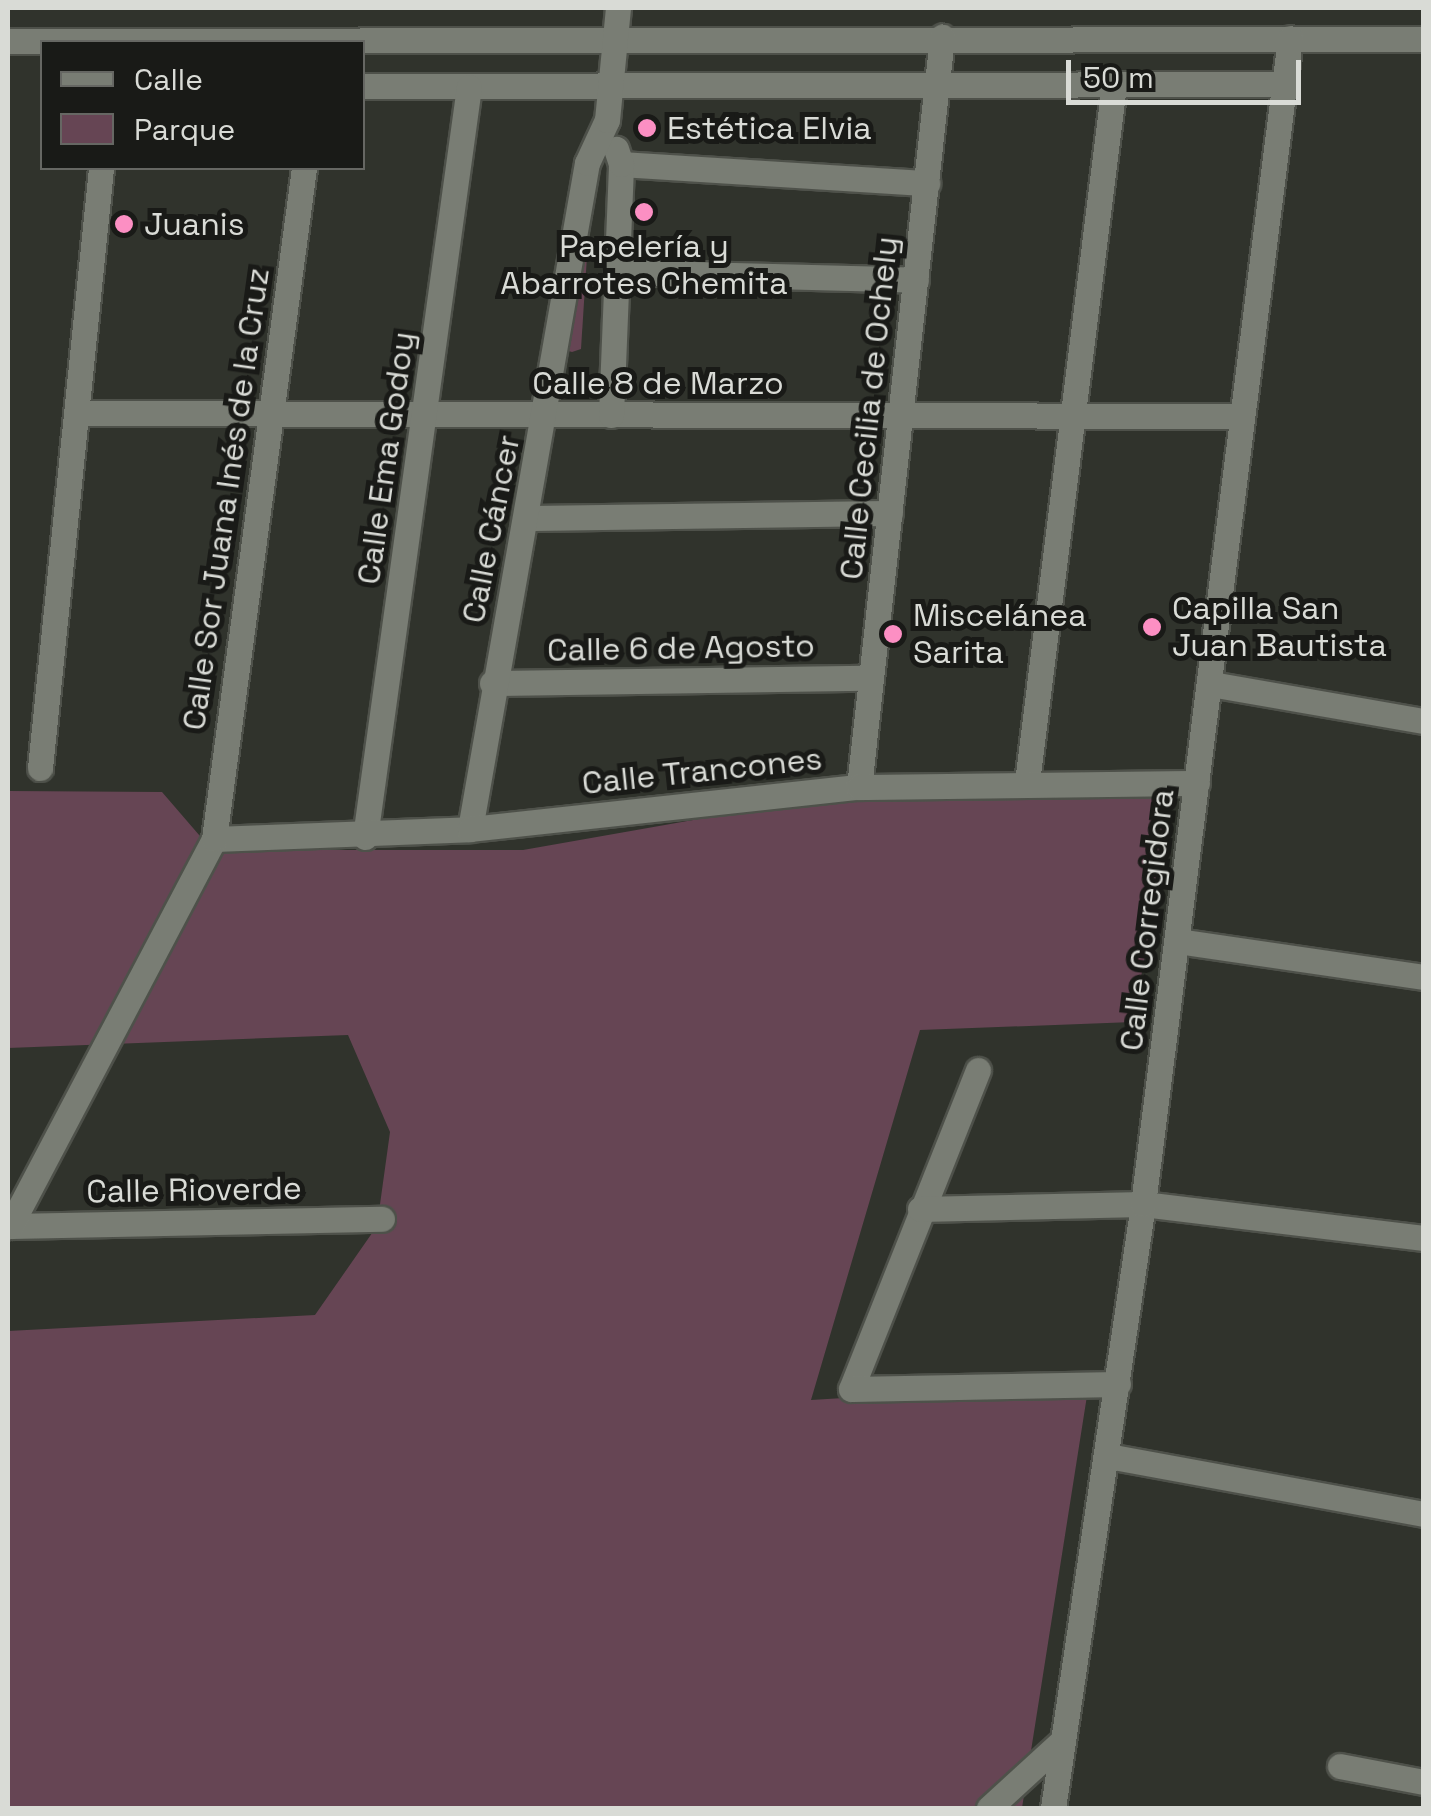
<!DOCTYPE html>
<meta charset="utf-8">
<style>
body{margin:0}
#map{position:relative;width:1431px;height:1816px;overflow:hidden;background:#30332c;font-family:"Space Grotesk",sans-serif}
div>[style]{position:absolute}
.green>*{inset:0;background:#664554}
.roads{filter:drop-shadow(2px 0 #4e514a) drop-shadow(-2px 0 #4e514a) drop-shadow(0 2px #4e514a) drop-shadow(0 -2px #4e514a)}
.minor>*{height:25px;margin:-12.5px;padding:0 12.5px;transform-origin:12.5px;border-radius:12.5px;background:#797d74}
.dots>*{width:28px;height:28px;translate:-50% -50%;box-sizing:border-box;border:5px solid #191a17;border-radius:50%}
span{translate:-50% -50%;white-space:nowrap;text-align:center;line-height:1.15;-webkit-text-stroke:10px #191a17;paint-order:stroke}
.poi-label{font-size:32px;color:#d9dbd6}
.left{translate:0 -50%;text-align:left}
.street-label{font-size:32px;color:#d9dbd6}
.frame{position:absolute;inset:0;border:10px solid #d9dbd6;pointer-events:none}
.legend{position:absolute;left:40px;top:40px;width:325px;height:130px;box-sizing:border-box;background:#191a17;border:2px solid #666763;margin:0;padding:12px 18px;list-style:none;font-size:30px;color:#d9dbd6}
.legend li{display:flex;align-items:center;gap:20px;height:50px}
.legend b{width:50px;border:2px solid #666763}
.scale{position:absolute;left:1066px;top:60px;width:235px;height:45px;box-sizing:border-box;border:5px solid #d9dbd6;border-top:0;padding-left:12px;font-size:30px;line-height:35px;white-space:nowrap;color:#d9dbd6;-webkit-text-stroke:8px #191a17;paint-order:stroke}
</style>
<div id="map">
<div class="green">
<div style="clip-path:polygon(591px 194px,581px 349px,572px 352px,562px 349px)"></div>
<div style="clip-path:polygon(8px 791px,162px 792px,212px 850px,523px 850px,835px 795px,1154px 792px,1170px 816px,1133px 1022px,920px 1030px,811px 1400px,1089px 1383px,1022px 1808px,8px 1808px,8px 1331px,315px 1315px,377px 1226px,390px 1132px,348px 1035px,8px 1048px)"></div>
</div>
<div class="roads">
<div class="minor">
<div style="left:8px;top:41px;width:1416px;rotate:-0.08deg"></div>
<div style="left:362px;top:86px;width:920px;rotate:-0.12deg"></div>
<div style="left:621px;top:164px;width:307px;rotate:3.6deg"></div>
<div style="left:619px;top:272px;width:297px;rotate:1.5deg"></div>
<div style="left:76px;top:413px;width:1165px;rotate:0.15deg"></div>
<div style="left:611px;top:415px;width:251px;rotate:-87.7deg"></div>
<div style="left:621px;top:164px;width:16px;rotate:-108deg"></div>
<div style="left:527px;top:518px;width:363px;rotate:-0.8deg"></div>
<div style="left:492px;top:683px;width:379px;rotate:-0.8deg"></div>
<div style="left:1211px;top:684px;width:216px;rotate:9.9deg"></div>
<div style="left:40px;top:768px;width:603px;rotate:-84.19deg"></div>
<div style="left:1027px;top:782px;width:702px;rotate:-82.89deg"></div>
<div style="left:859px;top:787px;width:755px;rotate:-83.68deg"></div>
<div style="left:470px;top:829px;width:676px;rotate:-80.04deg"></div>
<div style="left:587px;top:163px;width:47px;rotate:-65.1deg"></div>
<div style="left:607px;top:120px;width:113px;rotate:-84.4deg"></div>
<div style="left:365px;top:837px;width:757px;rotate:-82.11deg"></div>
<div style="left:214px;top:839px;width:256px;rotate:-2.2deg"></div>
<div style="left:470px;top:829px;width:391px;rotate:-6.2deg"></div>
<div style="left:859px;top:787px;width:338px;rotate:-0.7deg"></div>
<div style="left:1177px;top:941px;width:250px;rotate:8.3deg"></div>
<div style="left:978px;top:1070px;width:343px;rotate:111.7deg"></div>
<div style="left:851px;top:1389px;width:267px;rotate:-1.1deg"></div>
<div style="left:920px;top:1209px;width:223px;rotate:-1.3deg"></div>
<div style="left:1143px;top:1204px;width:283px;rotate:6.9deg"></div>
<div style="left:8px;top:1226px;width:374px;rotate:-1.1deg"></div>
<div style="left:10px;top:1226px;width:437px;rotate:-62.2deg"></div>
<div style="left:214px;top:839px;width:677px;rotate:-82.36deg"></div>
<div style="left:1108px;top:1456px;width:321px;rotate:10.4deg"></div>
<div style="left:1340px;top:1766px;width:86px;rotate:10.8deg"></div>
<div style="left:989px;top:1808px;width:98px;rotate:-42.5deg"></div>
<div style="left:1053px;top:1808px;width:611px;rotate:-81.52deg"></div>
<div style="left:1143px;top:1204px;width:1175px;rotate:-82.81deg"></div>
</div>
</div>
<div class="dots">
<div style="left:647px;top:128px;background:#fc8fc3"></div>
<div style="left:644px;top:212px;background:#fc8fc3"></div>
<div style="left:124px;top:224px;background:#fc8fc3"></div>
<div style="left:1152px;top:627px;background:#fc8fc3"></div>
<div style="left:893px;top:634px;background:#fc8fc3"></div>
</div>
<div class="poi-label">
<span class="left" style="left:667px;top:128px">Estética Elvia</span>
<span class="left" style="left:144px;top:224px">Juanis</span>
<span style="left:644px;top:265px">Papelería y<br>Abarrotes Chemita</span>
<span class="left" style="left:1172px;top:627px">Capilla San<br>Juan Bautista</span>
<span class="left" style="left:913px;top:634px">Miscelánea<br>Sarita</span>
</div>
<div class="street-label">
<span style="left:658px;top:383px">Calle 8 de Marzo</span>
<span style="left:869px;top:408px;rotate:-84deg">Calle Cecilia de Ochely</span>
<span style="left:386px;top:458px;rotate:-82deg">Calle Ema Godoy</span>
<span style="left:226px;top:499px;rotate:-82deg">Calle Sor Juana Inés de la Cruz</span>
<span style="left:491px;top:529px;rotate:-79deg">Calle Cáncer</span>
<span style="left:681px;top:648px;rotate:-1deg">Calle 6 de Agosto</span>
<span style="left:702px;top:771px;rotate:-6deg">Calle Trancones</span>
<span style="left:1147px;top:920px;rotate:-83deg">Calle Corregidora</span>
<span style="left:194px;top:1190px;rotate:-1deg">Calle Rioverde</span>
</div>
<div class="frame"></div>
<ul class="legend">
<li><b style="height:12px;background:#797d74"></b>Calle</li>
<li><b style="height:28px;background:#664554"></b>Parque</li>
</ul>
<div class="scale">50 m</div>
</div>
